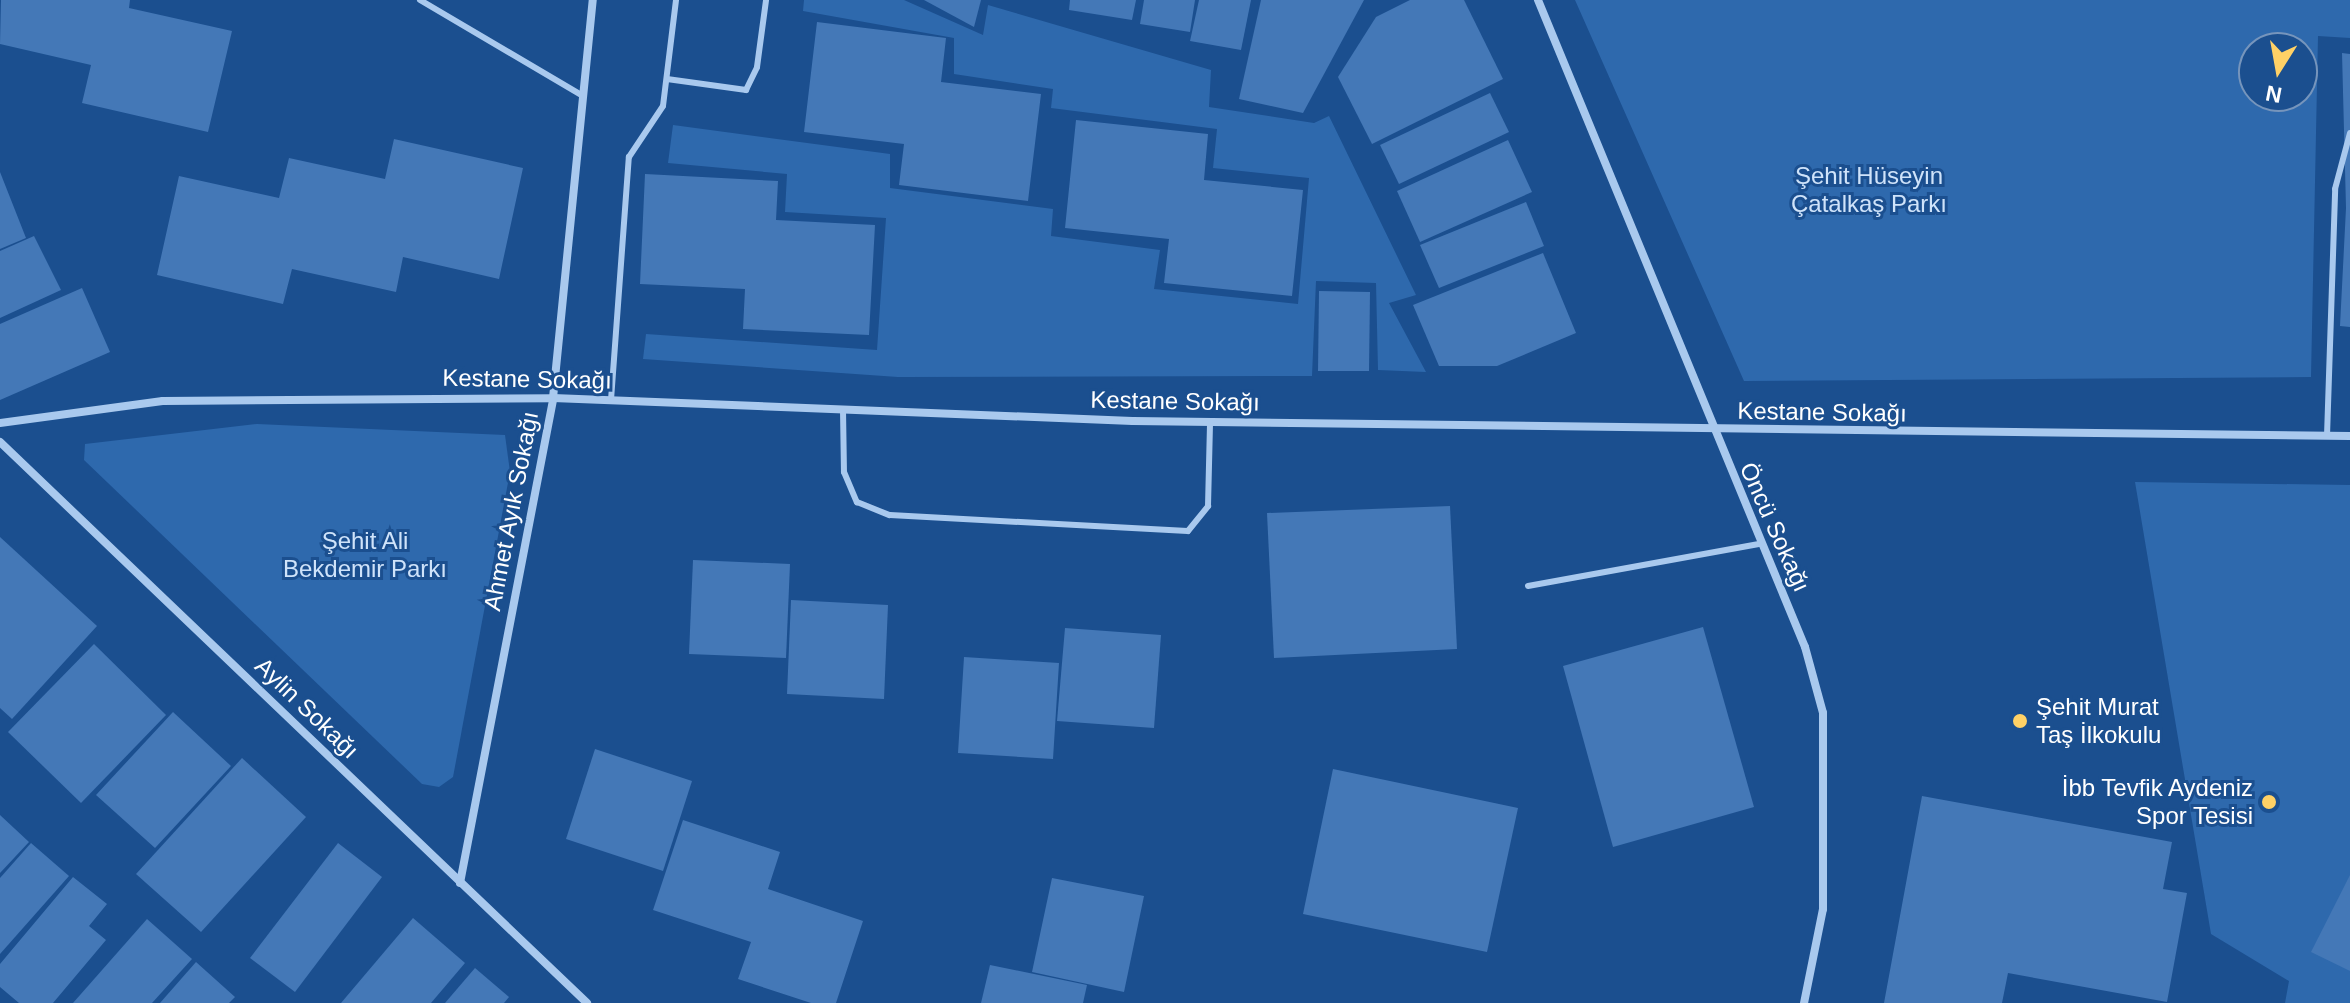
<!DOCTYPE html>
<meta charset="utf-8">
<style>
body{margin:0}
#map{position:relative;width:2350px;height:1003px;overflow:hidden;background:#1b4f8f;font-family:Helvetica,sans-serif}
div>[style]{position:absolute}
.green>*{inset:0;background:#2e69ad}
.building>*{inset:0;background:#4478b7}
.lane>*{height:6px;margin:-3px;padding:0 3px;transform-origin:3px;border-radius:3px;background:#a9c9ee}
.street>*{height:8px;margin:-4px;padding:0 4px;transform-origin:4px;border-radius:4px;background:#a9c9ee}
.dots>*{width:22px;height:22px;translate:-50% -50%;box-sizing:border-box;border:4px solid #1b4f8f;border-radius:50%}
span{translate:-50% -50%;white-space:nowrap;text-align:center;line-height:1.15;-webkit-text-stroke:6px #1b4f8f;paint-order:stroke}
.park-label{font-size:24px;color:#cfe3fa}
.street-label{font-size:24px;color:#fff}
.poi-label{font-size:24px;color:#fff}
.left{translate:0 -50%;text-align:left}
.right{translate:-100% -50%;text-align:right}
.north{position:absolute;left:2238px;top:32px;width:80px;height:80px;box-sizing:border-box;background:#1b4f8f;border:2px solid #7695bc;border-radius:50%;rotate:191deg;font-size:22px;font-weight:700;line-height:32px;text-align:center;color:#fff}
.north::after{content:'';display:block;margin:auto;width:28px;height:36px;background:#ffd166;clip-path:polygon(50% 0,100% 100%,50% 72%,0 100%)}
</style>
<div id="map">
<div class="green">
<div style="clip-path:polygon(804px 0,904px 0,983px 35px,988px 5px,1211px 70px,1209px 107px,1314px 123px,1329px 116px,1416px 295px,1389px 303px,1426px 372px,1378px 370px,1376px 283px,1316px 281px,1312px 376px,898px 377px,643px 359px,646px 334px,877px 350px,886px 218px,785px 212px,787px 174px,668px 163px,673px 125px,890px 154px,890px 188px,1053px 209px,1051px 236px,1160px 250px,1154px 289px,1298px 304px,1309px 178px,1213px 168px,1217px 129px,1051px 108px,1053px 89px,954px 74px,954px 38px,803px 11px)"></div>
<div style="clip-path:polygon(evenodd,1575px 0,2350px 0,2350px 38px,2318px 36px,2311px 377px,1744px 381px,1575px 0,2254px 48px,2302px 48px,2302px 96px,2254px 96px,2254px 48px)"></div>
<div style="clip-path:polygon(257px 424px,505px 435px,510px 472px,453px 777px,439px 787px,422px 784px,84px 460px,85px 444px)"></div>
<div style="clip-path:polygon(2135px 482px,2350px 485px,2350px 1003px,2285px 1003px,2289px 981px,2211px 934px)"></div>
</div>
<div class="building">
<div style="clip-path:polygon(1px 0,130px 0,129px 8px,232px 31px,208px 132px,82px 103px,91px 65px,0 44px)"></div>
<div style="clip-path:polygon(924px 0,981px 0,974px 27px)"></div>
<div style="clip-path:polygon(1070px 0,1136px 0,1132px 20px,1069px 10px)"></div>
<div style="clip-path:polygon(1144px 0,1195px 0,1190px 32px,1140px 24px)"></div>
<div style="clip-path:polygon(1199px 0,1251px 0,1241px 50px,1190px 41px)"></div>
<div style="clip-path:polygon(1261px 0,1364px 0,1303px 113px,1239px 99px)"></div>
<div style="clip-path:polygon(1410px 0,1464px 0,1503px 79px,1372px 144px,1338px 77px,1376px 17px)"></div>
<div style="clip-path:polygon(817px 22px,946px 38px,941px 82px,1041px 94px,1028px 201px,899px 185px,904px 144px,804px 132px)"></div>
<div style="clip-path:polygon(2342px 53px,2350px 54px,2350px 327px,2340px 326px,2346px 208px)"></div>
<div style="clip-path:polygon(1490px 93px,1509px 132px,1399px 184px,1380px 145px)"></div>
<div style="clip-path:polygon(1076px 120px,1208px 134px,1204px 180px,1303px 190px,1292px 296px,1164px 283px,1169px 239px,1065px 228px)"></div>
<div style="clip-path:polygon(394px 139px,523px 168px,499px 279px,403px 257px,396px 292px,292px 269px,283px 304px,157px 275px,179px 176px,279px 198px,289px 158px,385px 179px)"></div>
<div style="clip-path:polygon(1508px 140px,1532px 192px,1420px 242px,1397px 191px)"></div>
<div style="clip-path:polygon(0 172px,26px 238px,0 249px)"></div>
<div style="clip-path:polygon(645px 174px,778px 181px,776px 220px,875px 225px,869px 335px,743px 329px,745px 289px,640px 284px)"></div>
<div style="clip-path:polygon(1526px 202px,1544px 246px,1439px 288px,1420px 245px)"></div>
<div style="clip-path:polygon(34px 236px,61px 290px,0 318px,0 251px)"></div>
<div style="clip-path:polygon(1543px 253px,1576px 333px,1497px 366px,1439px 366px,1413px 305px)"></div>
<div style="clip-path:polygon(82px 288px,110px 352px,0 400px,0 324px)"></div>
<div style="clip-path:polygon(1319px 291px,1370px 292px,1369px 371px,1318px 371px)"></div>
<div style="clip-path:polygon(1450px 506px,1457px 649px,1274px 658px,1267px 513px)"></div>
<div style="clip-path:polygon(0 537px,97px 626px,12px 719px,0 708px)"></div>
<div style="clip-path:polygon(693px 560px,790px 564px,786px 658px,689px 654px)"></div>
<div style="clip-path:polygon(791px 600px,888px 605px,884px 699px,787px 694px)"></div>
<div style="clip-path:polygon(1703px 627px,1754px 807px,1613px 847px,1563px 666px)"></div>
<div style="clip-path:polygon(1065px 628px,1161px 635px,1154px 728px,1057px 721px)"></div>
<div style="clip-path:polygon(94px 644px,166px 715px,81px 803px,8px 732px)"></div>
<div style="clip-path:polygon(964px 657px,1059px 663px,1053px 759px,958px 753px)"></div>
<div style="clip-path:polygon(173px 712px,231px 766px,155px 848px,96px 795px)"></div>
<div style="clip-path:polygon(595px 749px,692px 781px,663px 871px,566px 839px)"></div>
<div style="clip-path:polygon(242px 758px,306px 817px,201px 932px,136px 874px)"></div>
<div style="clip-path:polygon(1333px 769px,1518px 808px,1487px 952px,1303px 914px)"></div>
<div style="clip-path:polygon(1922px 796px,2172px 842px,2163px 889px,2187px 893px,2167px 1002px,2008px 973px,2002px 1003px,1884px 1003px)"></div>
<div style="clip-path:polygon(0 815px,29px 842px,0 873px)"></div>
<div style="clip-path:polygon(683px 820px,780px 852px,768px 889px,863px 921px,836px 1003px,811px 1003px,738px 979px,751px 942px,653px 910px)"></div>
<div style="clip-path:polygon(31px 843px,69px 876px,0 954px,0 878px)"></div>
<div style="clip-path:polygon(338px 843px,382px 877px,295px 992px,250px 958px)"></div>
<div style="clip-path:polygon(2350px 875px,2350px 971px,2311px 952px)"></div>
<div style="clip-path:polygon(73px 877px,107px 904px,89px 926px,106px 940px,53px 1003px,19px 1003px,0 987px,0 964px)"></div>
<div style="clip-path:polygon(1052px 878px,1144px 896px,1124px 992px,1032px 972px)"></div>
<div style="clip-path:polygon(413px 918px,465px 963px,431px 1003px,341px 1003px)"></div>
<div style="clip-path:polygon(147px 919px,192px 959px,152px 1003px,73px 1003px)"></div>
<div style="clip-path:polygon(196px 962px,235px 997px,229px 1003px,160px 1003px)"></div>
<div style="clip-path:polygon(990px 965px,1087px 985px,1083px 1003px,981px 1003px)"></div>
<div style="clip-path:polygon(475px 968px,509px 997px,504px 1003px,445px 1003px)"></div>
</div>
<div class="lane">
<div style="left:420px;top:0;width:189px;rotate:30.5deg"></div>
<div style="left:667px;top:79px;width:80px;rotate:7.9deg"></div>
<div style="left:746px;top:90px;width:25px;rotate:-64deg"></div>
<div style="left:757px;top:67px;width:68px;rotate:-82.3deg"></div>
<div style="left:611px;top:400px;width:244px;rotate:-85.8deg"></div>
<div style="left:629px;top:157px;width:61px;rotate:-56.3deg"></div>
<div style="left:663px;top:106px;width:107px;rotate:-83deg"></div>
<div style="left:843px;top:410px;width:62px;rotate:89.1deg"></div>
<div style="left:844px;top:472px;width:33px;rotate:67deg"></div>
<div style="left:857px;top:502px;width:35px;rotate:22deg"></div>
<div style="left:890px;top:515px;width:298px;rotate:3.1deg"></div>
<div style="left:1188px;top:531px;width:32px;rotate:-51deg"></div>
<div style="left:1208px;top:506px;width:83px;rotate:-88.6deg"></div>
<div style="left:2327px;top:436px;width:247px;rotate:-88.1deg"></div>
<div style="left:2335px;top:189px;width:58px;rotate:-75deg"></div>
<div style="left:1528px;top:586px;width:236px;rotate:-10.3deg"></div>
</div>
<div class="street">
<div style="left:1538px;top:0;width:700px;rotate:67.58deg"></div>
<div style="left:1805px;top:647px;width:68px;rotate:74.7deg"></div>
<div style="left:1823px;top:713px;width:196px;rotate:90deg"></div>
<div style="left:1823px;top:909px;width:96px;rotate:101.4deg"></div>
<div style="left:0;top:423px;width:164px;rotate:-7.7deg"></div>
<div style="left:163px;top:401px;width:390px;rotate:-0.4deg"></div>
<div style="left:553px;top:398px;width:580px;rotate:2.27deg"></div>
<div style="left:1133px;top:421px;width:1217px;rotate:0.71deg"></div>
<div style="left:0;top:442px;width:812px;rotate:43.7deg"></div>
<div style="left:460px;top:883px;width:494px;rotate:-79.1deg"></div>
<div style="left:553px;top:398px;width:400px;rotate:-84.3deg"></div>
</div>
<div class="dots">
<div style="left:2020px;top:721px;background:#ffd166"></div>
<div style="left:2269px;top:802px;background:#ffd166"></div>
</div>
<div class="park-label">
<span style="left:1869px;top:190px">Şehit Hüseyin<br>Çatalkaş Parkı</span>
<span style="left:365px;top:555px">Şehit Ali<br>Bekdemir Parkı</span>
</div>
<div class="street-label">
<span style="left:527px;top:379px;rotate:1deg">Kestane Sokağı</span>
<span style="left:1175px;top:401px;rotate:1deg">Kestane Sokağı</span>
<span style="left:1822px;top:412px;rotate:1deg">Kestane Sokağı</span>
<span style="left:511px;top:511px;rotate:-79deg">Ahmet Ayık Sokağı</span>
<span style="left:1775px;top:527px;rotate:66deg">Öncü Sokağı</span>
<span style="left:307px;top:708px;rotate:44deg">Aylin Sokağı</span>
</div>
<div class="poi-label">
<span class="left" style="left:2036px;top:721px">Şehit Murat<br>Taş İlkokulu</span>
<span class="right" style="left:2253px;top:802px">İbb Tevfik Aydeniz<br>Spor Tesisi</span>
</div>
<div class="north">N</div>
</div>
